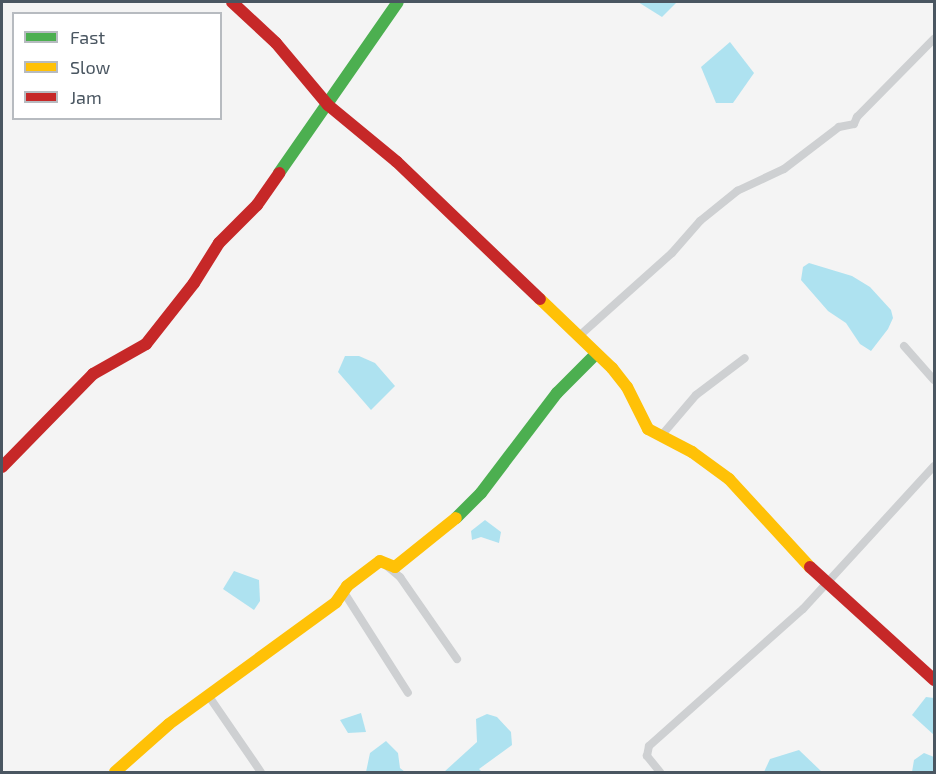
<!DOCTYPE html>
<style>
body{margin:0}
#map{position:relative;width:936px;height:774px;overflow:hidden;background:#f4f4f4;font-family:"Exo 2",sans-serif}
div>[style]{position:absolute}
.water>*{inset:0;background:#aee2f0}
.street>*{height:8px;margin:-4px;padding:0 4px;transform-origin:4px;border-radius:4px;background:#ced0d2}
.fast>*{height:12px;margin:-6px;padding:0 6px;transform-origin:6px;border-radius:6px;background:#4caf50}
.slow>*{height:12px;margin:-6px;padding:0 6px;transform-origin:6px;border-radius:6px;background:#ffc107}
.jam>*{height:12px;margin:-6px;padding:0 6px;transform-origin:6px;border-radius:6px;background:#c62828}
span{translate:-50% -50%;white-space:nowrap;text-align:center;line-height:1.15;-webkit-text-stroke:6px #fff;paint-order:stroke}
.frame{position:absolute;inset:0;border:3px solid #4a5661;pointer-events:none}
.legend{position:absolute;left:12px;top:12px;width:210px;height:108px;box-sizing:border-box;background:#fff;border:2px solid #b7bbc0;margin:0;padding:8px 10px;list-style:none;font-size:18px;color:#4a5661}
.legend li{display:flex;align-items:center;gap:12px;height:30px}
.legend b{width:30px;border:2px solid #b7bbc0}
</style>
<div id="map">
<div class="water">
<div style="clip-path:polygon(638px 2px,677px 2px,662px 17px)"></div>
<div style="clip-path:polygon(730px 42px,754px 73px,733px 103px,716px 103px,701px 67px)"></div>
<div style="clip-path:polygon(809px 263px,852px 276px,870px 287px,891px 310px,893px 318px,888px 329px,871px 351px,860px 344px,846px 323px,828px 311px,801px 280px,803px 267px)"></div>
<div style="clip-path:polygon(345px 356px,359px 356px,375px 363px,395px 386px,371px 410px,338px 372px)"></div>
<div style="clip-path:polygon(485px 520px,501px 532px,499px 543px,481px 537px,472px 540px,471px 531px)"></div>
<div style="clip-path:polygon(234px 571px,259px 580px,260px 601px,254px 610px,223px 589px)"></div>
<div style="clip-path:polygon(926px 697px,934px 698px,934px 735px,912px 715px)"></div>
<div style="clip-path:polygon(361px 713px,366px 732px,348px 733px,340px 720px)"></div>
<div style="clip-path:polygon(487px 714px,497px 717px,511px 732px,512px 745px,479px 769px,482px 772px,444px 772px,477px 742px,476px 719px)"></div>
<div style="clip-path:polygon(386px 741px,398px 753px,400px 768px,405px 772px,366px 772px,370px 753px)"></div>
<div style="clip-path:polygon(799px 750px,822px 772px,764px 772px,770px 759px)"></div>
<div style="clip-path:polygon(924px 753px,934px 757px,934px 772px,912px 772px,914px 760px)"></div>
</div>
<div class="street">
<div style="left:578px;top:337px;width:126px;rotate:-41.8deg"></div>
<div style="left:672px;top:253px;width:43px;rotate:-48.8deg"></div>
<div style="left:700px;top:221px;width:48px;rotate:-39deg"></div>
<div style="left:737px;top:191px;width:52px;rotate:-25.1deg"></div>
<div style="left:784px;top:169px;width:69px;rotate:-37.4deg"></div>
<div style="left:839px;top:127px;width:15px;rotate:-11deg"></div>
<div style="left:854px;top:124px;width:8px;rotate:-67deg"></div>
<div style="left:857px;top:117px;width:110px;rotate:-45.4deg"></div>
<div style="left:904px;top:346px;width:45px;rotate:48.6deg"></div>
<div style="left:661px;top:436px;width:54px;rotate:-49.5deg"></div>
<div style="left:696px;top:395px;width:61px;rotate:-37.1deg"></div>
<div style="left:388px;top:567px;width:16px;rotate:40deg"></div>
<div style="left:400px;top:577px;width:100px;rotate:55.2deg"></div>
<div style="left:345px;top:594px;width:117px;rotate:57.5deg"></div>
<div style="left:208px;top:695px;width:93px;rotate:55.5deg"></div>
<div style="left:660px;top:772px;width:21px;rotate:-129deg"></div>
<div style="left:647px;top:756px;width:10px;rotate:-79deg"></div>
<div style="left:649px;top:746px;width:206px;rotate:-41.7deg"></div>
<div style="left:803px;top:609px;width:194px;rotate:-47.5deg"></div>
</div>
<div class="fast">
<div style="left:279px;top:173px;width:208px;rotate:-55.2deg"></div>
<div style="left:456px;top:518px;width:35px;rotate:-45deg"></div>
<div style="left:481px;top:493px;width:126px;rotate:-52.8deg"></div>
<div style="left:557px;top:393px;width:55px;rotate:-45deg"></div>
</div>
<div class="slow">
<div style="left:540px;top:299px;width:100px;rotate:43.8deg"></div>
<div style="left:612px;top:368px;width:24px;rotate:52deg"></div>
<div style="left:627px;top:387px;width:47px;rotate:63.4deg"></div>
<div style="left:648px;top:429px;width:50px;rotate:27.6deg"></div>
<div style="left:692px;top:452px;width:46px;rotate:36.1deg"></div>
<div style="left:729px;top:479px;width:120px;rotate:47.4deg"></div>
<div style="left:115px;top:772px;width:72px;rotate:-41.6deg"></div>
<div style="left:169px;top:724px;width:207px;rotate:-36.1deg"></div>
<div style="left:336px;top:602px;width:19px;rotate:-55deg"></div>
<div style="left:347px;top:586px;width:41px;rotate:-37.1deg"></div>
<div style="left:380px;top:561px;width:16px;rotate:22deg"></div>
<div style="left:395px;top:567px;width:78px;rotate:-38.8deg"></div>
</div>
<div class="jam">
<div style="left:232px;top:2px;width:60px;rotate:43deg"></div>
<div style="left:276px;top:43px;width:81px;rotate:50deg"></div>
<div style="left:328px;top:105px;width:89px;rotate:39.6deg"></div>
<div style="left:397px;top:162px;width:198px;rotate:43.8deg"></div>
<div style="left:2px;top:467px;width:130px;rotate:-45.6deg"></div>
<div style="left:93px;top:374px;width:61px;rotate:-29.5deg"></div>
<div style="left:146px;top:344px;width:78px;rotate:-51.8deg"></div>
<div style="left:194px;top:283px;width:47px;rotate:-58deg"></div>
<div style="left:219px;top:243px;width:54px;rotate:-45deg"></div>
<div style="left:257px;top:205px;width:39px;rotate:-55deg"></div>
<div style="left:810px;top:567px;width:168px;rotate:42.3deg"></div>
</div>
<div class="frame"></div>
<ul class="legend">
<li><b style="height:8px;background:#4caf50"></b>Fast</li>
<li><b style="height:8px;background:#ffc107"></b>Slow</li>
<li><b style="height:8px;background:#c62828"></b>Jam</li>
</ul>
</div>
